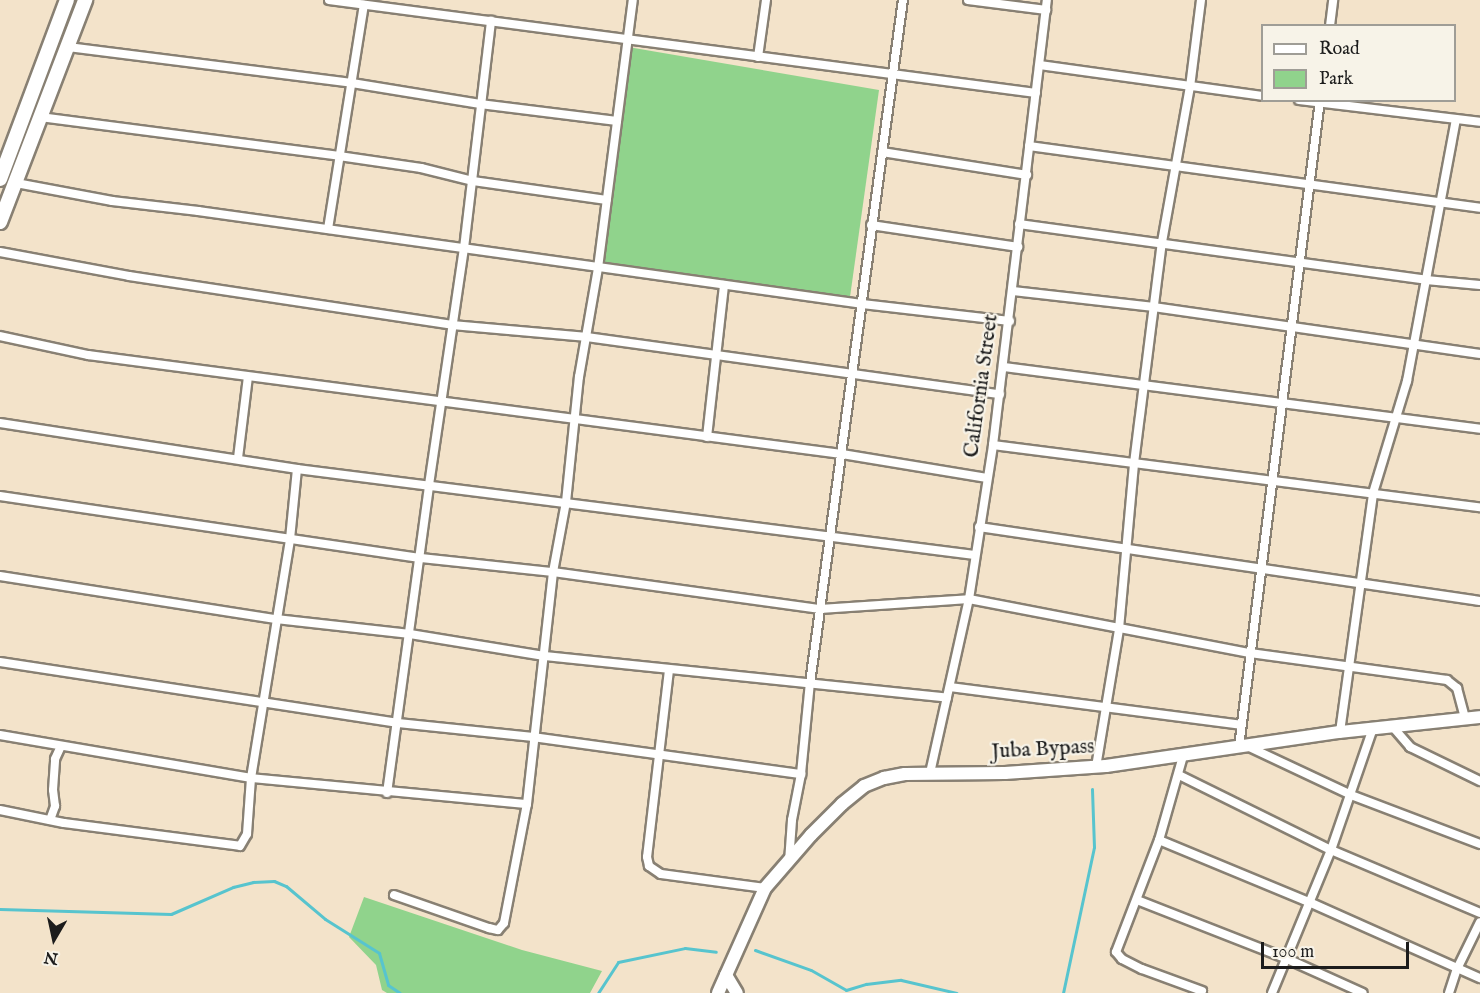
<!DOCTYPE html>
<style>
body{margin:0}
#map{position:relative;width:1480px;height:993px;overflow:hidden;background:#f3e3ca;font-family:"IM FELL English",serif}
div>[style]{position:absolute}
.green>*{inset:0;background:#90d38c}
.stream>*{height:3px;margin:-1.5px;padding:0 1.5px;transform-origin:1.5px;border-radius:1.5px;background:#57c4ce}
.roads{filter:drop-shadow(2px 0 #888073) drop-shadow(-2px 0 #888073) drop-shadow(0 2px #888073) drop-shadow(0 -2px #888073)}
.street>*{height:8px;margin:-4px;padding:0 4px;transform-origin:4px;border-radius:4px;background:#fff}
.secondary>*{height:12px;margin:-6px;padding:0 6px;transform-origin:6px;border-radius:6px;background:#fff}
.primary>*{height:14px;margin:-7px;padding:0 7px;transform-origin:7px;border-radius:7px;background:#fff}
span{translate:-50% -50%;white-space:nowrap;text-align:center;line-height:1.15;-webkit-text-stroke:4.5px #f7f3e8;paint-order:stroke}
.street-label{font-size:21px;color:#1c1c1c}
.legend{position:absolute;left:1261px;top:24px;width:195px;height:78px;box-sizing:border-box;background:#f7f3e8;border:2px solid #9f9d96;margin:0;padding:8px 10px;list-style:none;font-size:18px;color:#1c1c1c}
.legend li{display:flex;align-items:center;gap:12px;height:30px}
.legend b{width:30px;border:2px solid #9f9d96}
.north{position:absolute;left:24px;top:909px;width:60px;height:60px;-webkit-text-stroke:4px #f7f3e8;paint-order:stroke;rotate:189deg;font-size:16px;font-weight:700;line-height:24px;text-align:center;color:#1c1c1c}
.north::after{content:'';display:block;margin:auto;width:21px;height:27px;background:#1c1c1c;clip-path:polygon(50% 0,100% 100%,50% 72%,0 100%)}
.scale{position:absolute;left:1261px;top:942px;width:148px;height:27px;box-sizing:border-box;border:3px solid #1c1c1c;border-top:0;padding-left:8px;font-size:18px;line-height:21px;white-space:nowrap;color:#1c1c1c;-webkit-text-stroke:4px #f7f3e8;paint-order:stroke}
</style>
<div id="map">
<div class="green">
<div style="clip-path:polygon(628px 47px,879px 90px,850px 297px,599px 261px)"></div>
<div style="clip-path:polygon(364px 897px,522px 950px,602px 971px,590px 993px,387px 993px,382px 990px,376px 965px,349px 937px)"></div>
</div>
<div class="stream">
<div style="left:0;top:909px;width:171px;rotate:1.7deg"></div>
<div style="left:171px;top:914px;width:68px;rotate:-23.5deg"></div>
<div style="left:233px;top:887px;width:21px;rotate:-14deg"></div>
<div style="left:253px;top:882px;width:21px;rotate:-3deg"></div>
<div style="left:274px;top:881px;width:13px;rotate:23deg"></div>
<div style="left:286px;top:886px;width:51px;rotate:40.2deg"></div>
<div style="left:325px;top:919px;width:64px;rotate:32.2deg"></div>
<div style="left:379px;top:953px;width:33px;rotate:74deg"></div>
<div style="left:388px;top:985px;width:14px;rotate:34deg"></div>
<div style="left:755px;top:950px;width:59px;rotate:19.7deg"></div>
<div style="left:811px;top:970px;width:40px;rotate:29.7deg"></div>
<div style="left:846px;top:990px;width:21px;rotate:-17deg"></div>
<div style="left:866px;top:984px;width:35px;rotate:-7deg"></div>
<div style="left:901px;top:980px;width:57px;rotate:13.1deg"></div>
<div style="left:598px;top:993px;width:37px;rotate:-57deg"></div>
<div style="left:618px;top:962px;width:68px;rotate:-11.8deg"></div>
<div style="left:685px;top:948px;width:31px;rotate:7deg"></div>
<div style="left:1063px;top:993px;width:149px;rotate:-78deg"></div>
<div style="left:1094px;top:847px;width:58px;rotate:-92deg"></div>
</div>
<div class="roads">
<div class="street">
<div style="left:329px;top:0;width:713px;rotate:7.49deg"></div>
<div style="left:968px;top:0;width:79px;rotate:7.3deg"></div>
<div style="left:1330px;top:26px;width:26px;rotate:-83deg"></div>
<div style="left:68px;top:47px;width:286px;rotate:7.2deg"></div>
<div style="left:352px;top:83px;width:130px;rotate:9.3deg"></div>
<div style="left:480px;top:104px;width:138px;rotate:7.1deg"></div>
<div style="left:758px;top:57px;width:58px;rotate:-82deg"></div>
<div style="left:1040px;top:65px;width:224px;rotate:7.9deg"></div>
<div style="left:1299px;top:100px;width:182px;rotate:6.9deg"></div>
<div style="left:40px;top:117px;width:302px;rotate:7.4deg"></div>
<div style="left:339px;top:156px;width:83px;rotate:8.3deg"></div>
<div style="left:421px;top:168px;width:54px;rotate:14deg"></div>
<div style="left:473px;top:181px;width:135px;rotate:8.1deg"></div>
<div style="left:1029px;top:146px;width:455px;rotate:7.8deg"></div>
<div style="left:882px;top:152px;width:147px;rotate:9deg"></div>
<div style="left:16px;top:183px;width:98px;rotate:10.6deg"></div>
<div style="left:112px;top:201px;width:87px;rotate:6.6deg"></div>
<div style="left:198px;top:211px;width:670px;rotate:7.97deg"></div>
<div style="left:862px;top:304px;width:149px;rotate:6.6deg"></div>
<div style="left:1019px;top:224px;width:411px;rotate:7.8deg"></div>
<div style="left:1426px;top:280px;width:54px;rotate:5.3deg"></div>
<div style="left:871px;top:225px;width:149px;rotate:8.5deg"></div>
<div style="left:328px;top:229px;width:227px;rotate:-80.9deg"></div>
<div style="left:0;top:252px;width:131px;rotate:10.5deg"></div>
<div style="left:129px;top:276px;width:327px;rotate:8.6deg"></div>
<div style="left:452px;top:325px;width:136px;rotate:5.1deg"></div>
<div style="left:587px;top:337px;width:417px;rotate:7.9deg"></div>
<div style="left:1013px;top:291px;width:142px;rotate:6.5deg"></div>
<div style="left:1154px;top:307px;width:329px;rotate:8.2deg"></div>
<div style="left:0;top:336px;width:90px;rotate:12.2deg"></div>
<div style="left:88px;top:355px;width:760px;rotate:7.48deg"></div>
<div style="left:842px;top:454px;width:147px;rotate:9.4deg"></div>
<div style="left:1004px;top:367px;width:480px;rotate:7.4deg"></div>
<div style="left:0;top:423px;width:301px;rotate:8.8deg"></div>
<div style="left:297px;top:469px;width:683px;rotate:7.23deg"></div>
<div style="left:707px;top:437px;width:153px;rotate:-83.6deg"></div>
<div style="left:993px;top:445px;width:491px;rotate:7.3deg"></div>
<div style="left:238px;top:458px;width:82px;rotate:-83deg"></div>
<div style="left:0;top:496px;width:426px;rotate:8.4deg"></div>
<div style="left:421px;top:558px;width:133px;rotate:6.1deg"></div>
<div style="left:553px;top:572px;width:270px;rotate:7.9deg"></div>
<div style="left:820px;top:609px;width:149px;rotate:-3.8deg"></div>
<div style="left:969px;top:599px;width:286px;rotate:10.9deg"></div>
<div style="left:1250px;top:653px;width:199px;rotate:7.8deg"></div>
<div style="left:1447px;top:680px;width:13px;rotate:39deg"></div>
<div style="left:1457px;top:688px;width:31px;rotate:75deg"></div>
<div style="left:979px;top:527px;width:506px;rotate:8.4deg"></div>
<div style="left:0;top:576px;width:279px;rotate:8.9deg"></div>
<div style="left:276px;top:619px;width:135px;rotate:6.4deg"></div>
<div style="left:410px;top:634px;width:136px;rotate:9.3deg"></div>
<div style="left:544px;top:656px;width:405px;rotate:5.9deg"></div>
<div style="left:0;top:662px;width:403px;rotate:8.7deg"></div>
<div style="left:398px;top:723px;width:136px;rotate:5.9deg"></div>
<div style="left:533px;top:737px;width:271px;rotate:7.9deg"></div>
<div style="left:669px;top:670px;width:188px;rotate:96.7deg"></div>
<div style="left:647px;top:857px;width:9px;rotate:77deg"></div>
<div style="left:649px;top:866px;width:14px;rotate:34deg"></div>
<div style="left:661px;top:874px;width:105px;rotate:7.7deg"></div>
<div style="left:950px;top:687px;width:293px;rotate:7.4deg"></div>
<div style="left:1392px;top:726px;width:28px;rotate:49deg"></div>
<div style="left:1410px;top:747px;width:78px;rotate:25.9deg"></div>
<div style="left:1340px;top:732px;width:241px;rotate:-82.1deg"></div>
<div style="left:1373px;top:493px;width:117px;rotate:-73.1deg"></div>
<div style="left:1407px;top:381px;width:266px;rotate:-79.4deg"></div>
<div style="left:0;top:735px;width:255px;rotate:9.7deg"></div>
<div style="left:251px;top:778px;width:277px;rotate:5.4deg"></div>
<div style="left:1247px;top:746px;width:115px;rotate:25.2deg"></div>
<div style="left:1351px;top:795px;width:138px;rotate:20.8deg"></div>
<div style="left:1239px;top:747px;width:652px;rotate:-82.86deg"></div>
<div style="left:1183px;top:756px;width:87px;rotate:105.9deg"></div>
<div style="left:1159px;top:840px;width:120px;rotate:111deg"></div>
<div style="left:1116px;top:952px;width:9px;rotate:49deg"></div>
<div style="left:1122px;top:959px;width:22px;rotate:27deg"></div>
<div style="left:1142px;top:969px;width:64px;rotate:20.1deg"></div>
<div style="left:1096px;top:767px;width:140px;rotate:-80.5deg"></div>
<div style="left:1119px;top:629px;width:167px;rotate:-84.8deg"></div>
<div style="left:1134px;top:463px;width:223px;rotate:-82.8deg"></div>
<div style="left:1162px;top:242px;width:158px;rotate:-79.8deg"></div>
<div style="left:1190px;top:87px;width:88px;rotate:-82.8deg"></div>
<div style="left:930px;top:773px;width:178px;rotate:-77.4deg"></div>
<div style="left:969px;top:599px;width:156px;rotate:-81.1deg"></div>
<div style="left:993px;top:445px;width:448px;rotate:-83.1deg"></div>
<div style="left:1179px;top:775px;width:169px;rotate:26.3deg"></div>
<div style="left:1331px;top:850px;width:162px;rotate:22.9deg"></div>
<div style="left:387px;top:793px;width:311px;rotate:-82.2deg"></div>
<div style="left:429px;top:485px;width:240px;rotate:-81.6deg"></div>
<div style="left:464px;top:248px;width:229px;rotate:-83.2deg"></div>
<div style="left:0;top:810px;width:65px;rotate:11.5deg"></div>
<div style="left:64px;top:823px;width:177px;rotate:7.4deg"></div>
<div style="left:240px;top:846px;width:14px;rotate:-60deg"></div>
<div style="left:247px;top:834px;width:56px;rotate:-85.9deg"></div>
<div style="left:251px;top:778px;width:242px;rotate:-80.7deg"></div>
<div style="left:290px;top:539px;width:70px;rotate:-84.3deg"></div>
<div style="left:50px;top:820px;width:15px;rotate:-70deg"></div>
<div style="left:55px;top:806px;width:16px;rotate:-97deg"></div>
<div style="left:53px;top:790px;width:31px;rotate:-86deg"></div>
<div style="left:55px;top:759px;width:14px;rotate:-65deg"></div>
<div style="left:1159px;top:840px;width:162px;rotate:22.5deg"></div>
<div style="left:1309px;top:902px;width:187px;rotate:24deg"></div>
<div style="left:789px;top:862px;width:42px;rotate:-85.9deg"></div>
<div style="left:792px;top:820px;width:47px;rotate:-78.9deg"></div>
<div style="left:801px;top:774px;width:91px;rotate:-84.4deg"></div>
<div style="left:810px;top:683px;width:689px;rotate:-82.25deg"></div>
<div style="left:394px;top:895px;width:101px;rotate:19.2deg"></div>
<div style="left:489px;top:928px;width:9px;rotate:13deg"></div>
<div style="left:498px;top:930px;width:9px;rotate:-49deg"></div>
<div style="left:504px;top:923px;width:121px;rotate:-79.1deg"></div>
<div style="left:527px;top:804px;width:233px;rotate:-83.6deg"></div>
<div style="left:553px;top:572px;width:71px;rotate:-79.5deg"></div>
<div style="left:566px;top:502px;width:126px;rotate:-84.1deg"></div>
<div style="left:579px;top:377px;width:111px;rotate:-80.1deg"></div>
<div style="left:598px;top:268px;width:270px;rotate:-82.6deg"></div>
<div style="left:1137px;top:900px;width:159px;rotate:21.4deg"></div>
<div style="left:1285px;top:958px;width:85px;rotate:24.2deg"></div>
<div style="left:1272px;top:993px;width:155px;rotate:-67.6deg"></div>
<div style="left:1331px;top:850px;width:129px;rotate:-71deg"></div>
<div style="left:1449px;top:993px;width:25px;rotate:-72deg"></div>
<div style="left:1457px;top:969px;width:52px;rotate:-63.9deg"></div>
</div>
<div class="secondary">
<div style="left:726px;top:975px;width:21px;rotate:59deg"></div>
<div style="left:718px;top:993px;width:115px;rotate:-65.9deg"></div>
<div style="left:765px;top:888px;width:70px;rotate:-49deg"></div>
<div style="left:811px;top:835px;width:44px;rotate:-45deg"></div>
<div style="left:842px;top:804px;width:28px;rotate:-39deg"></div>
<div style="left:864px;top:786px;width:22px;rotate:-22deg"></div>
<div style="left:884px;top:778px;width:21px;rotate:-11deg"></div>
<div style="left:905px;top:774px;width:100px;rotate:-0.6deg"></div>
<div style="left:1005px;top:773px;width:101px;rotate:-4deg"></div>
<div style="left:1106px;top:766px;width:236px;rotate:-8.3deg"></div>
<div style="left:1340px;top:732px;width:141px;rotate:-6.1deg"></div>
</div>
<div class="primary">
<div style="left:0;top:179px;width:191px;rotate:-69.5deg"></div>
<div style="left:0;top:222px;width:238px;rotate:-69deg"></div>
</div>
</div>
<div class="street-label">
<span style="left:982px;top:386px;rotate:-82deg">California Street</span>
<span style="left:1043px;top:750px;rotate:-3deg">Juba Bypass</span>
</div>
<ul class="legend">
<li><b style="height:8px;background:#fff"></b>Road</li>
<li><b style="height:16px;background:#90d38c"></b>Park</li>
</ul>
<div class="north">N</div>
<div class="scale">100 m</div>
</div>
